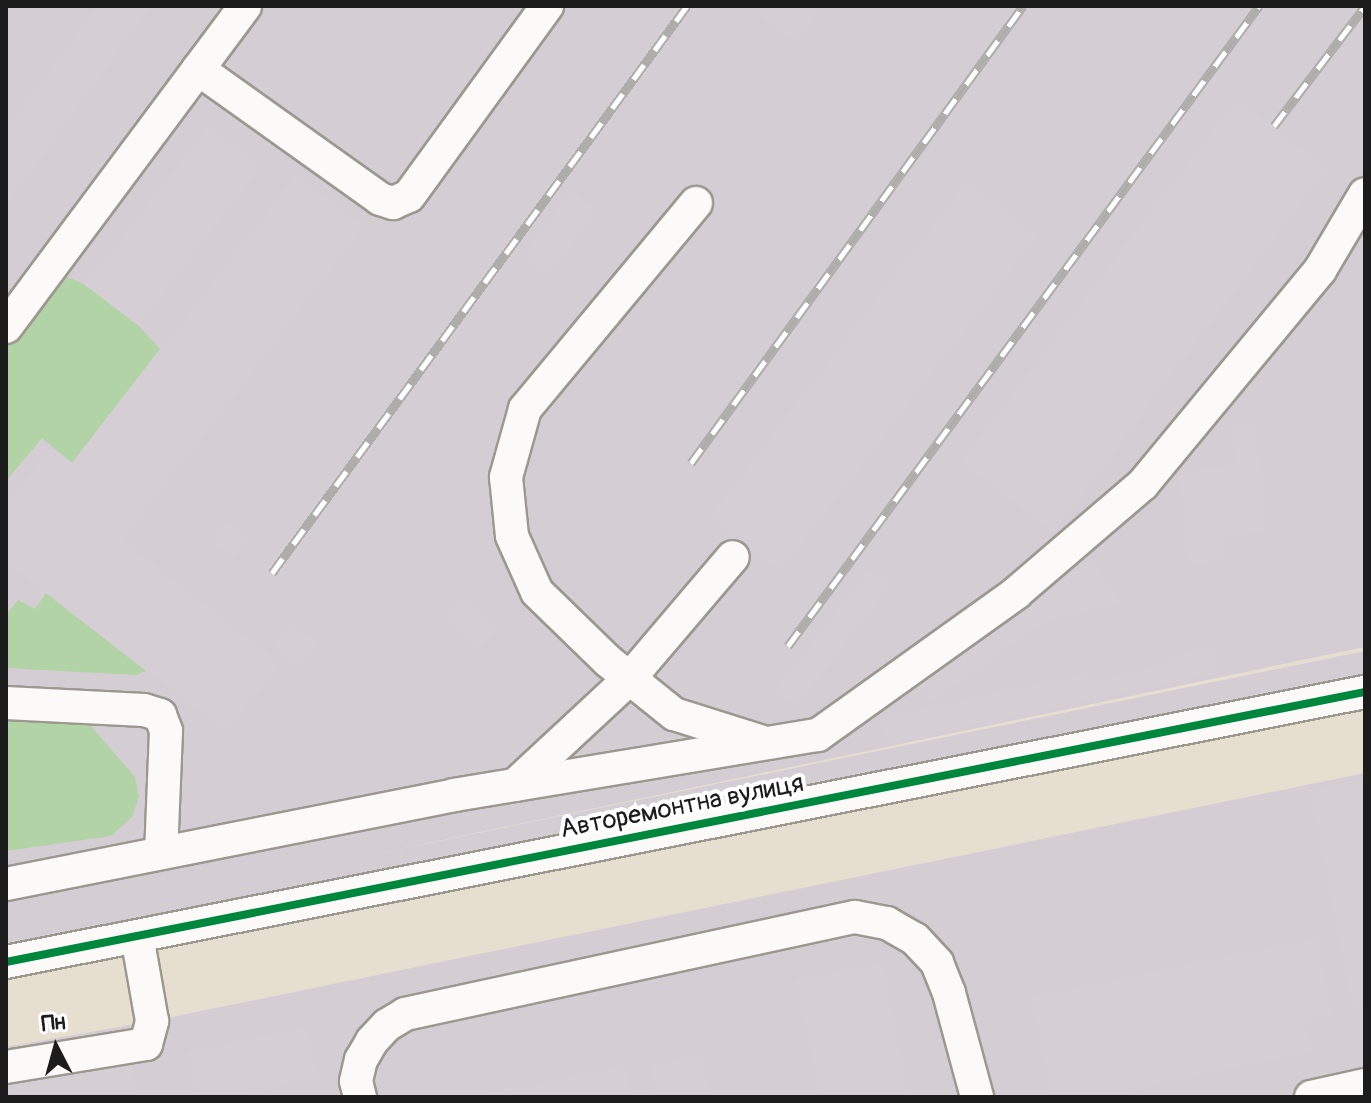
<!DOCTYPE html>
<meta charset="utf-8">
<style>
body{margin:0}
#map{position:relative;width:1371px;height:1103px;overflow:hidden;background:#e6dece;font-family:Pangolin,sans-serif}
div>[style]{position:absolute}
.industrial>*{inset:0;background:#d4ced4}
.green>*{inset:0;background:#b2d3a5}
.building>*{inset:0;background:#d5ced5}
.path>*{height:5px;margin-top:-2.5px;transform-origin:0;background:repeating-linear-gradient(90deg,#c6c4c0 0 2px,transparent 0 8px)}
.roads{filter:drop-shadow(2px 0 #9d988f) drop-shadow(-2px 0 #9d988f) drop-shadow(0 2px #9d988f) drop-shadow(0 -2px #9d988f)}
.minor>*{height:32px;margin:-16px;padding:0 16px;transform-origin:16px;border-radius:16px;background:#fbfaf8}
.rail>*{height:9px;margin-top:-4.5px;transform-origin:0;background:repeating-linear-gradient(90deg,#fff 0 18px,#aeadaa 0 36px);box-sizing:border-box;border-block:2px solid #aeadaa}
.cycleway>*{height:8px;margin:-4px;padding:0 4px;transform-origin:4px;border-radius:4px;background:#00873e}
span{translate:-50% -50%;white-space:nowrap;text-align:center;line-height:1.15;-webkit-text-stroke:8px #fff;paint-order:stroke}
.street-label{font-size:26px;color:#1c1c1c}
.frame{position:absolute;inset:0;border:8px solid #1c1c1c;pointer-events:none}
.north{position:absolute;left:16px;top:1007px;width:80px;height:80px;-webkit-text-stroke:6px #fff;paint-order:stroke;rotate:354deg;font-size:22px;font-weight:700;line-height:32px;text-align:center;color:#1c1c1c}
.north::after{content:'';display:block;margin:auto;width:28px;height:36px;background:#1c1c1c;clip-path:polygon(50% 0,100% 100%,50% 72%,0 100%)}
</style>
<div id="map">
<div class="industrial">
<div style="clip-path:polygon(6px 6px,1365px 6px,1365px 647px,351px 859px,1365px 651px,1365px 696px,6px 975px)"></div>
<div style="clip-path:polygon(1365px 773px,1365px 1097px,6px 1097px,6px 1047px,152px 1021px)"></div>
</div>
<div class="green">
<div style="clip-path:polygon(58px 273px,84px 284px,139px 326px,160px 349px,72px 463px,42px 438px,6px 481px,6px 340px)"></div>
<div style="clip-path:polygon(46px 593px,146px 671px,136px 675px,6px 668px,6px 615px,18px 600px,35px 609px)"></div>
<div style="clip-path:polygon(6px 714px,69px 716px,90px 725px,135px 777px,139px 797px,132px 817px,111px 836px,6px 851px)"></div>
</div>
<div class="building">
<div style="clip-path:polygon(97px 6px,152px 6px,6px 208px,6px 125px)"></div>
<div style="clip-path:polygon(748px 6px,823px 6px,797px 46px)"></div>
<div style="clip-path:polygon(1235px 98px,1329px 167px,1054px 533px,960px 463px)"></div>
<div style="clip-path:polygon(208px 125px,262px 167px,139px 326px,84px 284px)"></div>
<div style="clip-path:polygon(296px 173px,366px 226px,123px 540px,281px 663px,227px 733px,6px 562px,6px 505px,51px 447px,72px 463px)"></div>
<div style="clip-path:polygon(966px 180px,1039px 236px,781px 573px,708px 517px)"></div>
<div style="clip-path:polygon(571px 190px,599px 210px,548px 278px,520px 258px)"></div>
<div style="clip-path:polygon(1257px 422px,1269px 532px,1223px 537px,1226px 563px,1187px 567px,1177px 470px,1235px 464px,1231px 425px)"></div>
<div style="clip-path:polygon(225px 520px,250px 536px,234px 559px,210px 542px)"></div>
<div style="clip-path:polygon(1091px 558px,1123px 603px,1042px 625px,932px 703px,917px 682px)"></div>
<div style="clip-path:polygon(870px 567px,893px 584px,796px 708px,773px 691px)"></div>
<div style="clip-path:polygon(462px 595px,499px 627px,478px 650px,442px 619px)"></div>
<div style="clip-path:polygon(291px 621px,320px 643px,300px 669px,271px 647px)"></div>
<div style="clip-path:polygon(1215px 644px,1221px 673px,885px 745px,879px 716px,1085px 672px,1087px 680px,1171px 662px,1169px 654px)"></div>
<div style="clip-path:polygon(1365px 779px,1365px 1010px,1352px 1013px,1308px 790px)"></div>
<div style="clip-path:polygon(1318px 936px,1334px 1016px,1307px 1022px,1313px 1053px,1126px 1092px,1127px 1097px,1050px 1097px,1029px 996px)"></div>
<div style="clip-path:polygon(883px 961px,911px 1097px,819px 1097px,794px 979px)"></div>
<div style="clip-path:polygon(308px 1025px,320px 1078px,233px 1097px,196px 1097px,186px 1051px)"></div>
<div style="clip-path:polygon(703px 1052px,713px 1097px,656px 1097px,649px 1065px)"></div>
<div style="clip-path:polygon(132px 1063px,138px 1097px,16px 1097px,13px 1083px)"></div>
<div style="clip-path:polygon(626px 1063px,633px 1097px,473px 1097px,473px 1096px)"></div>
</div>
<div class="path">
<div style="left:6px;top:587px;width:1px;rotate:-45deg"></div>
</div>
<div class="roads">
<div class="minor">
<div style="left:198px;top:69px;width:224px;rotate:35.5deg"></div>
<div style="left:380px;top:199px;width:14px;rotate:17deg"></div>
<div style="left:393px;top:203px;width:17px;rotate:-24deg"></div>
<div style="left:409px;top:196px;width:235px;rotate:-54deg"></div>
<div style="left:696px;top:203px;width:268px;rotate:129.7deg"></div>
<div style="left:525px;top:409px;width:71px;rotate:105.6deg"></div>
<div style="left:506px;top:477px;width:59px;rotate:84.2deg"></div>
<div style="left:512px;top:536px;width:61px;rotate:65.9deg"></div>
<div style="left:537px;top:592px;width:99px;rotate:44.2deg"></div>
<div style="left:608px;top:661px;width:85px;rotate:38.8deg"></div>
<div style="left:674px;top:714px;width:90px;rotate:17.4deg"></div>
<div style="left:6px;top:327px;width:400px;rotate:-53.3deg"></div>
<div style="left:6px;top:703px;width:138px;rotate:2.9deg"></div>
<div style="left:144px;top:710px;width:17px;rotate:17deg"></div>
<div style="left:160px;top:715px;width:17px;rotate:69deg"></div>
<div style="left:166px;top:731px;width:122px;rotate:92.3deg"></div>
<div style="left:515px;top:785px;width:156px;rotate:-42.9deg"></div>
<div style="left:629px;top:679px;width:160px;rotate:-49.6deg"></div>
<div style="left:6px;top:884px;width:457px;rotate:-11.2deg"></div>
<div style="left:454px;top:795px;width:369px;rotate:-9.4deg"></div>
<div style="left:818px;top:735px;width:244px;rotate:-35.6deg"></div>
<div style="left:1016px;top:593px;width:167px;rotate:-40.6deg"></div>
<div style="left:1143px;top:484px;width:278px;rotate:-50.4deg"></div>
<div style="left:1320px;top:270px;width:88px;rotate:-59.4deg"></div>
<div style="left:6px;top:962px;width:1386px;rotate:-11.24deg"></div>
<div style="left:6px;top:1067px;width:142px;rotate:-9.3deg"></div>
<div style="left:146px;top:1044px;width:24px;rotate:-75deg"></div>
<div style="left:152px;top:1021px;width:86px;rotate:-100deg"></div>
<div style="left:360px;top:1097px;width:16px;rotate:-104deg"></div>
<div style="left:356px;top:1081px;width:22px;rotate:-77deg"></div>
<div style="left:361px;top:1060px;width:22px;rotate:-60deg"></div>
<div style="left:372px;top:1041px;width:22px;rotate:-47deg"></div>
<div style="left:387px;top:1025px;width:21px;rotate:-31deg"></div>
<div style="left:405px;top:1014px;width:460px;rotate:-12.2deg"></div>
<div style="left:855px;top:917px;width:33px;rotate:11deg"></div>
<div style="left:887px;top:923px;width:32px;rotate:30deg"></div>
<div style="left:915px;top:939px;width:33px;rotate:47deg"></div>
<div style="left:937px;top:963px;width:32px;rotate:68deg"></div>
<div style="left:949px;top:993px;width:108px;rotate:74.9deg"></div>
<div style="left:1311px;top:1097px;width:55px;rotate:-12.5deg"></div>
</div>
</div>
<div class="rail">
<div style="left:1274px;top:126px;width:151px;rotate:-52.8deg"></div>
<div style="left:691px;top:463px;width:565px;rotate:-54deg"></div>
<div style="left:272px;top:573px;width:703px;rotate:-53.8deg"></div>
<div style="left:788px;top:646px;width:795px;rotate:-53.65deg"></div>
</div>
<div class="cycleway">
<div style="left:6px;top:962px;width:1386px;rotate:-11.24deg"></div>
</div>
<div class="street-label">
<span style="left:682px;top:807px;rotate:-11deg">Авторемонтна вулиця</span>
</div>
<div class="frame"></div>
<div class="north">Пн</div>
</div>
